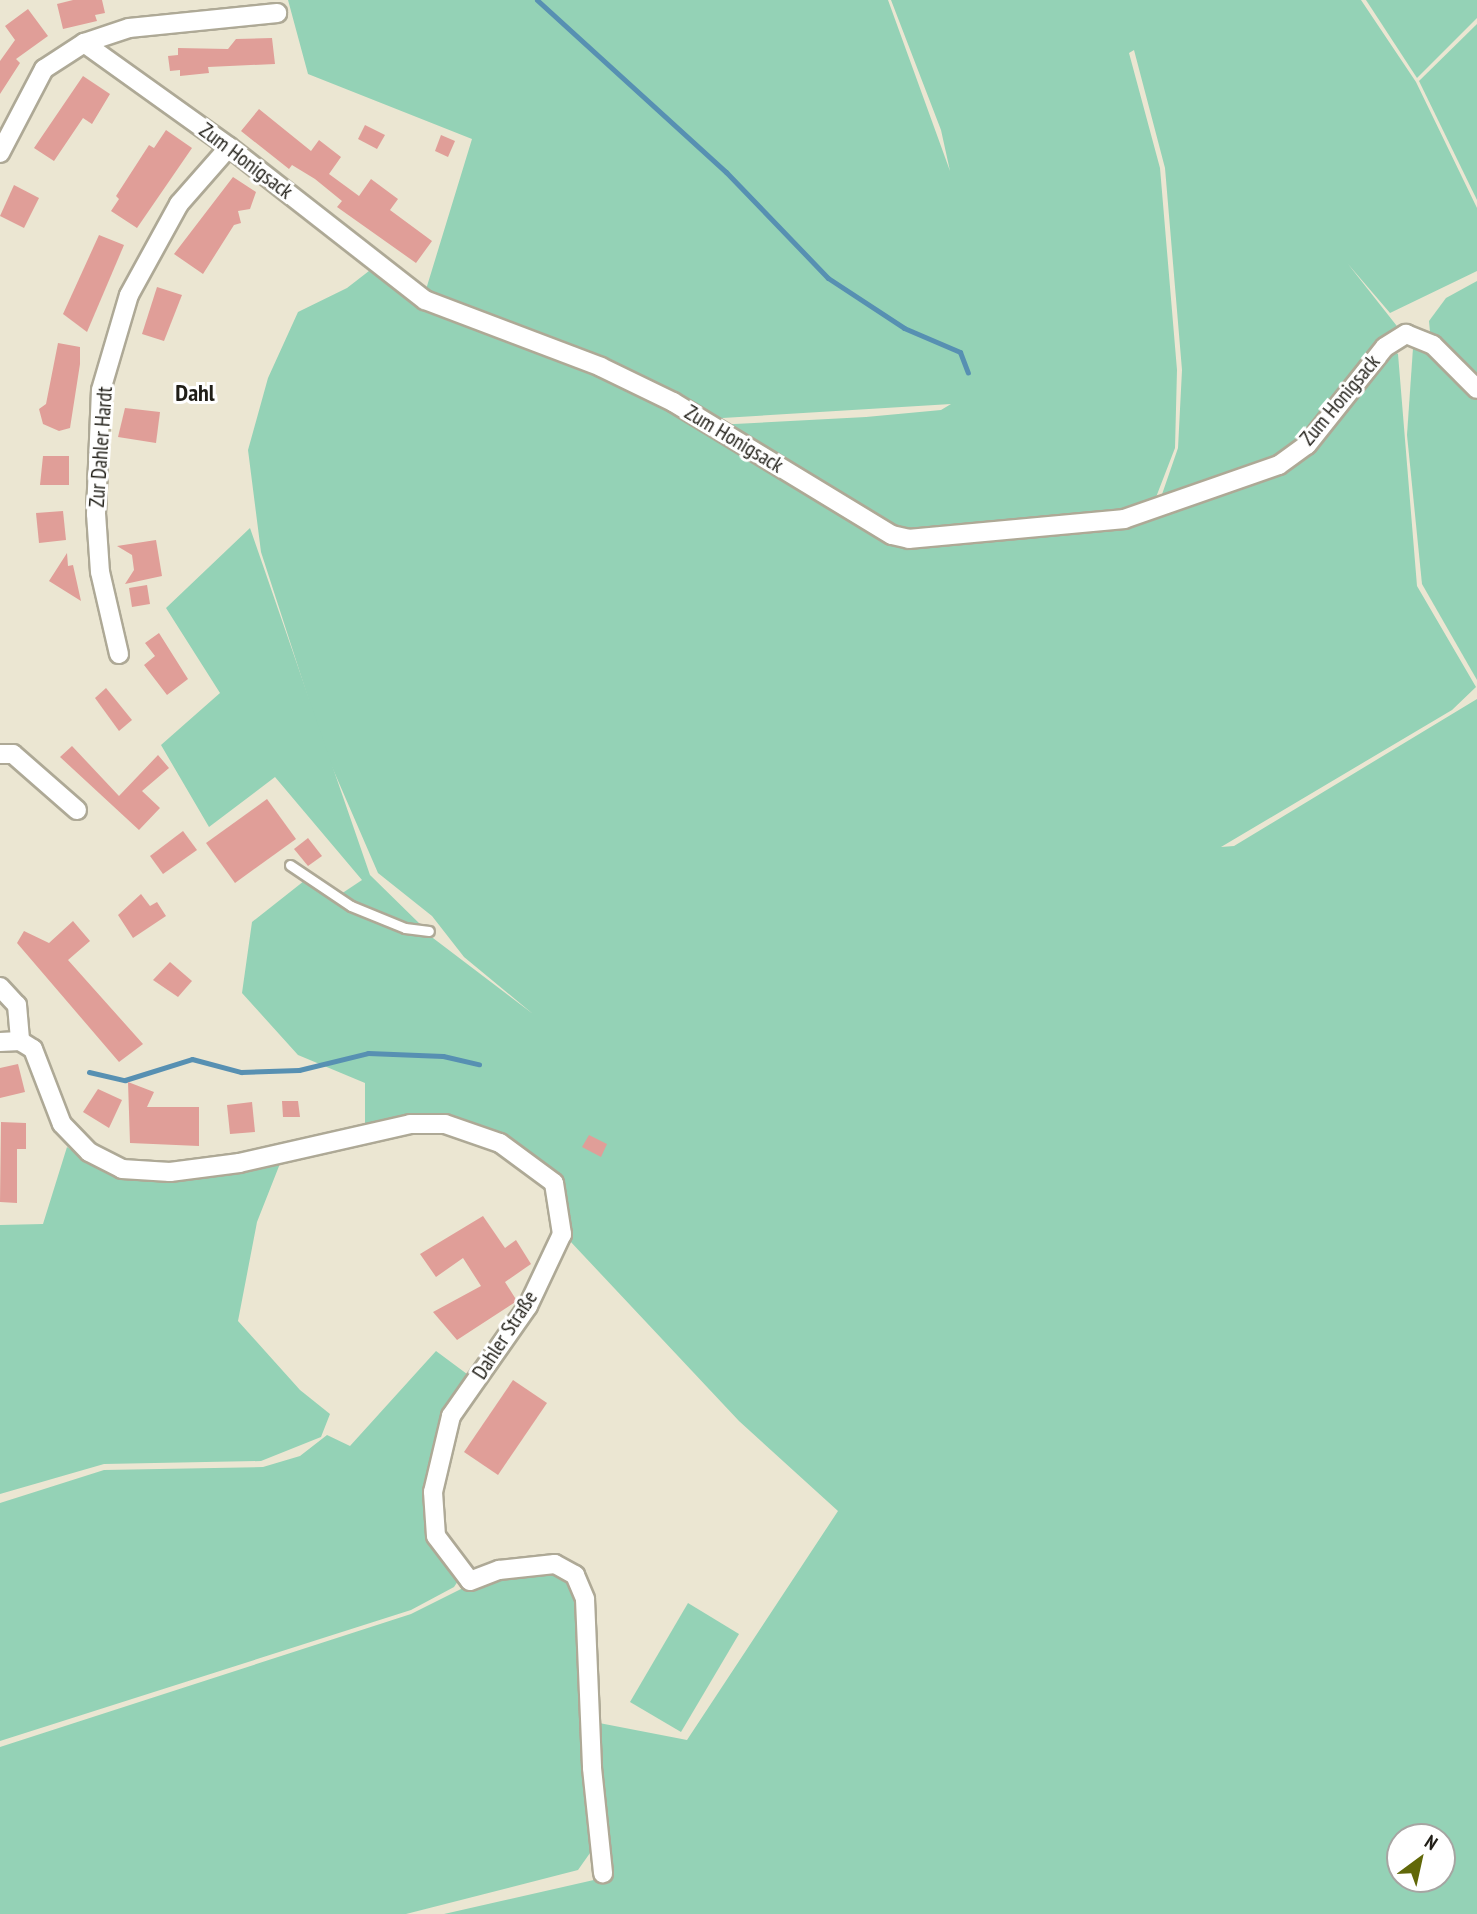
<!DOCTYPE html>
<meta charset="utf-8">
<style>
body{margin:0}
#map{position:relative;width:1477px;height:1914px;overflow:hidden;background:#ebe6d2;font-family:"PT Sans Narrow",sans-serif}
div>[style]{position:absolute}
.green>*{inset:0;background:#94d2b6}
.stream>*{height:5px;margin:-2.5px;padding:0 2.5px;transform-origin:2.5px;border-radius:2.5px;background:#5790b2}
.building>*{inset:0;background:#e09e98}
.roads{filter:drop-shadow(2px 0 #aea996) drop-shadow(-2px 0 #aea996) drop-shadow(0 2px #aea996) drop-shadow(0 -2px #aea996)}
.service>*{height:9px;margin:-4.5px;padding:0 4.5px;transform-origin:4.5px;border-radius:4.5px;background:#fff}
.minor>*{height:18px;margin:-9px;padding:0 9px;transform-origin:9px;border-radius:9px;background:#fff}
span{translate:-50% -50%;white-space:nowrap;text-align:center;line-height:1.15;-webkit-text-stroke:6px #fff;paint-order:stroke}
.street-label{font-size:21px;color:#201e17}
.quarter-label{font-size:24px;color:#201e17;font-weight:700}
.north{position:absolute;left:1386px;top:1823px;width:70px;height:70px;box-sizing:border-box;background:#fff;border:2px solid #a6a5a2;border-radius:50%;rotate:33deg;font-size:19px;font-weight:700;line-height:28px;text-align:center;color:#201e17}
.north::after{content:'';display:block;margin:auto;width:24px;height:32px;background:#616809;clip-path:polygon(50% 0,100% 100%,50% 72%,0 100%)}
</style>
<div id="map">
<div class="green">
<div style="clip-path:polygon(288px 0,888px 0,950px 171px,941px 130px,891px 0,1361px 0,1416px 82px,1477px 208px,1477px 271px,1390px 313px,1348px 264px,1400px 330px,1305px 443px,1277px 462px,1159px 503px,1178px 448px,1182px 370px,1165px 168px,1134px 50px,1129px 53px,1160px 168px,1177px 370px,1175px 448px,1153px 505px,1127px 513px,910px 535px,715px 425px,866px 417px,941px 410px,951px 404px,706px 419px,424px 296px,472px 139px,308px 74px)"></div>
<div style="clip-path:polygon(1366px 0,1477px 0,1477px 18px,1417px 78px)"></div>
<div style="clip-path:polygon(1477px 24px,1477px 200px,1419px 81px)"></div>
<div style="clip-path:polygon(evenodd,378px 264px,425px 303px,601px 370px,892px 538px,1126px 521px,1282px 468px,1392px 350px,1398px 354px,1417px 586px,1476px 687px,1452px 710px,1221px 847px,1234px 846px,1477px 699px,1477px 1914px,444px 1914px,607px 1877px,594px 1722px,687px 1740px,838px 1511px,739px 1421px,569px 1240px,558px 1180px,471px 1125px,365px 1130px,365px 1083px,298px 1055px,242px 993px,252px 922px,304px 881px,386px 926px,429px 935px,533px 1014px,464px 957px,432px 916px,378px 873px,326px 753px,261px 552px,248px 450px,268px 378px,298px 312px,347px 288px,378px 264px,1400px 1837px,1442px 1837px,1442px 1879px,1400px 1879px,1400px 1837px)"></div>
<div style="clip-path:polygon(1477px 281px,1477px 378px,1430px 332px,1429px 321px,1446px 298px)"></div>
<div style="clip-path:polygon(1413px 348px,1431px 349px,1477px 394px,1477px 680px,1422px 584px,1407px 435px)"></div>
<div style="clip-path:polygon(250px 528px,370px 875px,422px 926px,404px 925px,338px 896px,362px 880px,275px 777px,209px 827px,161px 745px,220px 693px,166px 608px)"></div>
<div style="clip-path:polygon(67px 1147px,99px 1167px,142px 1177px,283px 1156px,257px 1222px,238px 1321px,300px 1390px,330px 1414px,321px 1437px,261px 1461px,104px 1464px,0 1494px,0 1225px,43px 1224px)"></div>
<div style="clip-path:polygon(436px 1351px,471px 1377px,429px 1495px,458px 1581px,454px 1587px,411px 1610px,0 1741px,0 1503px,104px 1470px,263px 1467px,300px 1456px,327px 1435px,350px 1446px)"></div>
<div style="clip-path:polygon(554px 1568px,572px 1578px,582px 1599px,593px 1834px,590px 1853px,578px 1870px,406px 1914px,0 1914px,0 1747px,411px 1614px,471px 1584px)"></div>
<div style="clip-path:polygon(688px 1603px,739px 1634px,681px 1732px,630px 1702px)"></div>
</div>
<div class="stream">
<div style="left:537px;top:0;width:256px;rotate:42.3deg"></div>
<div style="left:726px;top:172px;width:147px;rotate:46.1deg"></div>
<div style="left:828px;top:278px;width:91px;rotate:33.3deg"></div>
<div style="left:904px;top:328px;width:61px;rotate:23.2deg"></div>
<div style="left:960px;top:352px;width:22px;rotate:69deg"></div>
<div style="left:89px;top:1072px;width:37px;rotate:13deg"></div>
<div style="left:125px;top:1080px;width:70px;rotate:-17.4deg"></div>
<div style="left:192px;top:1059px;width:51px;rotate:14.9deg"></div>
<div style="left:241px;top:1072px;width:58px;rotate:-2deg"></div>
<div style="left:299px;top:1070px;width:71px;rotate:-13.8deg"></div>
<div style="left:368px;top:1053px;width:75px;rotate:2.3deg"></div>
<div style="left:443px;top:1056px;width:37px;rotate:13deg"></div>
</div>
<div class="building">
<div style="clip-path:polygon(73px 0,102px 0,105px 13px,95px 15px,97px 21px,63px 29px,57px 4px)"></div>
<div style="clip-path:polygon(28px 9px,48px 36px,16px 59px,20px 63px,0 94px,0 61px,15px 40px,5px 26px)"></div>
<div style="clip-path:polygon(272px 38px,275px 64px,208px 67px,209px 73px,180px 76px,180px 70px,170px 71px,168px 56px,178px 55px,178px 48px,228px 49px,236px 39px)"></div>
<div style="clip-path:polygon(83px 76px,110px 94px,92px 124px,83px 118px,54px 161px,34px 148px)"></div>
<div style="clip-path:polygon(259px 109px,311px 151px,319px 140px,341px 157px,329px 174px,359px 196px,371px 179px,398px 199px,390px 210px,432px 241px,416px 263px,337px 207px,342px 201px,315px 179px,292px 165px,289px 169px,241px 131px)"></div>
<div style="clip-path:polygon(365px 125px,385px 135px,377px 149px,358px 139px)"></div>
<div style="clip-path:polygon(166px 130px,192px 148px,137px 228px,111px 211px,119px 199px,116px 196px,149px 145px,154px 148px)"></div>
<div style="clip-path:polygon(441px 135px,455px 141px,448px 157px,435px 151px)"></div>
<div style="clip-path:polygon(233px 177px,256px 192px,250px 209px,238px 211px,241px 223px,234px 225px,203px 274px,174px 254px)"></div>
<div style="clip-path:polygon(14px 185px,39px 198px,24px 228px,0 216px)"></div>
<div style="clip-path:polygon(99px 235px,124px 245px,87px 332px,63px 314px)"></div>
<div style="clip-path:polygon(157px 287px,182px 295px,164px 341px,142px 334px)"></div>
<div style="clip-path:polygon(58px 343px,80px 347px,80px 364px,70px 428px,59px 431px,43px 424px,39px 409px,46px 404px)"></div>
<div style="clip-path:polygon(125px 408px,160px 412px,156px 443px,118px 437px)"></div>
<div style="clip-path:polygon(43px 456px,69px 456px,69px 485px,40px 485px)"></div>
<div style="clip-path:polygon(63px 511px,66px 540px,39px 543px,36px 513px)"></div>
<div style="clip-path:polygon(156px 540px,162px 576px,125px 584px,134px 570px,132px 555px,117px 546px)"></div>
<div style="clip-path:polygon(67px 553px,68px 566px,73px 565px,81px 601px,49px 581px)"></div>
<div style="clip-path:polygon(147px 585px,150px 604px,132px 607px,129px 588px)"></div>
<div style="clip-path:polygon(159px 633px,188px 679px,167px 695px,144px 665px,155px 656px,145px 643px)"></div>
<div style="clip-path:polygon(106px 688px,132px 720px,119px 731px,95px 698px)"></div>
<div style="clip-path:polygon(72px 746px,119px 796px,158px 755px,169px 768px,142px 791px,160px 808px,139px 830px,60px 757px)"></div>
<div style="clip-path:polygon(267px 799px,296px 839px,235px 883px,206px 843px)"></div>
<div style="clip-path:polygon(183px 831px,197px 850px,163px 874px,150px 856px)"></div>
<div style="clip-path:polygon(308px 838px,322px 856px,308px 866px,294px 849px)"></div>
<div style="clip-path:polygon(141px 894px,150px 906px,157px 902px,166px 916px,133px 938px,118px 915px)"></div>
<div style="clip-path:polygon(73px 921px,90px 941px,68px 960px,143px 1044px,119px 1062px,17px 943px,24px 931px,49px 943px)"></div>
<div style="clip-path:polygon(170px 962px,192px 981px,178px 997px,153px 980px)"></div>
<div style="clip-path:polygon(18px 1064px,25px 1092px,0 1098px,0 1068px)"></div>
<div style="clip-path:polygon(128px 1082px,154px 1092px,147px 1107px,199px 1107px,199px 1146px,130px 1143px)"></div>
<div style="clip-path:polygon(98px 1089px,122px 1100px,109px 1128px,83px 1112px)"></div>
<div style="clip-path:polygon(282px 1101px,298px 1101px,300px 1117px,283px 1117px)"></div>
<div style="clip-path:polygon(252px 1102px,255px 1132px,230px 1134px,227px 1105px)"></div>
<div style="clip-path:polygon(1px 1122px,26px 1123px,26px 1149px,17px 1149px,17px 1203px,0 1202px)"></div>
<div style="clip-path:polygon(589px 1135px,607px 1144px,601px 1157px,582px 1147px)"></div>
<div style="clip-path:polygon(483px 1216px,505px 1248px,516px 1240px,531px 1264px,505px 1282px,517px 1301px,457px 1340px,433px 1312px,481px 1286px,463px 1258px,436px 1277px,420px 1254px)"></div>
<div style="clip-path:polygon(513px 1380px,547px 1403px,498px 1475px,464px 1452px)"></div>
</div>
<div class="roads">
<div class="service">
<div style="left:290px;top:865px;width:73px;rotate:33.9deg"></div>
<div style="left:351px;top:906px;width:58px;rotate:22.2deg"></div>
<div style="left:405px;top:928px;width:24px;rotate:7deg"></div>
</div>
<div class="minor">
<div style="left:84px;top:43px;width:47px;rotate:-18.4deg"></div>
<div style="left:129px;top:28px;width:149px;rotate:-5.8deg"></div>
<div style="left:0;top:153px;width:95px;rotate:-62.4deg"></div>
<div style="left:44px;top:69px;width:48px;rotate:-33deg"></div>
<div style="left:84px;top:43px;width:178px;rotate:35.6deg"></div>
<div style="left:229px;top:147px;width:249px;rotate:38deg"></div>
<div style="left:425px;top:300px;width:188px;rotate:20.8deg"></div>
<div style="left:601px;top:367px;width:80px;rotate:25.9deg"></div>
<div style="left:673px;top:402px;width:256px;rotate:31.3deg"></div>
<div style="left:892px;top:535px;width:17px;rotate:13deg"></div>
<div style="left:909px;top:539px;width:216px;rotate:-5.3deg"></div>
<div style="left:1124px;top:519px;width:164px;rotate:-19.2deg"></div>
<div style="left:1279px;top:465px;width:34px;rotate:-36deg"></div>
<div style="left:1307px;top:445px;width:125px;rotate:-51.5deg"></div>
<div style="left:1385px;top:347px;width:25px;rotate:-32deg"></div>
<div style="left:1406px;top:334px;width:29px;rotate:22deg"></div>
<div style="left:1433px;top:345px;width:62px;rotate:45deg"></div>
<div style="left:119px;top:654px;width:84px;rotate:-103deg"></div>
<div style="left:100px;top:572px;width:58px;rotate:-93.9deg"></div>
<div style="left:96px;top:514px;width:124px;rotate:-87.7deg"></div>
<div style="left:101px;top:390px;width:99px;rotate:-73.6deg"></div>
<div style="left:129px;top:295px;width:104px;rotate:-61.2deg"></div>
<div style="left:179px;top:204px;width:76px;rotate:-48.7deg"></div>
<div style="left:0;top:754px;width:13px"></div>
<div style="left:13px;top:754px;width:85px;rotate:41.2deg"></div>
<div style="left:0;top:987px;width:25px;rotate:47deg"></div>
<div style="left:17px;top:1005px;width:36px;rotate:85deg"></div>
<div style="left:0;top:1042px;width:20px;rotate:-3deg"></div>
<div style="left:20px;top:1041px;width:15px;rotate:32deg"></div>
<div style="left:33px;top:1049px;width:80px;rotate:68.9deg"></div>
<div style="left:62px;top:1124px;width:39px;rotate:46deg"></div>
<div style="left:89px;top:1152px;width:37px;rotate:27deg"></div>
<div style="left:122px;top:1169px;width:48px;rotate:3.6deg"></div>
<div style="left:170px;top:1172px;width:70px;rotate:-7.4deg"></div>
<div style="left:239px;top:1163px;width:175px;rotate:-12.8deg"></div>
<div style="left:410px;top:1124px;width:35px"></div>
<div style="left:445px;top:1124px;width:58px;rotate:19.1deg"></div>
<div style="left:500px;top:1143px;width:67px;rotate:36.5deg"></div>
<div style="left:554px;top:1183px;width:52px;rotate:81.1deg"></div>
<div style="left:562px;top:1234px;width:80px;rotate:115.3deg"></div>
<div style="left:528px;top:1306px;width:134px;rotate:125deg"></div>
<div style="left:451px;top:1416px;width:78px;rotate:103.3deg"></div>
<div style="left:433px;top:1492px;width:44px;rotate:86.1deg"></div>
<div style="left:436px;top:1536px;width:56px;rotate:52.9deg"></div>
<div style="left:470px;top:1581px;width:31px;rotate:-21deg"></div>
<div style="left:499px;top:1570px;width:56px;rotate:-6.1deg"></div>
<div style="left:555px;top:1564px;width:23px;rotate:29deg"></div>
<div style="left:575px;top:1575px;width:26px;rotate:67deg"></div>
<div style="left:585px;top:1599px;width:169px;rotate:87.6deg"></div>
<div style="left:592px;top:1768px;width:106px;rotate:84deg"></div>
</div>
</div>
<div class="street-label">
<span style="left:246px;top:161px;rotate:37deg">Zum Honigsack</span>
<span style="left:1340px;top:400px;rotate:-50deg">Zum Honigsack</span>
<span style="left:734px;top:439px;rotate:31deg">Zum Honigsack</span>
<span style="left:101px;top:447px;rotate:-86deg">Zur Dahler Hardt</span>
<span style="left:505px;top:1335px;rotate:-57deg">Dahler Straße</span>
</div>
<div class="quarter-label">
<span style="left:195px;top:393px">Dahl</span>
</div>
<div class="north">N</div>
</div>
